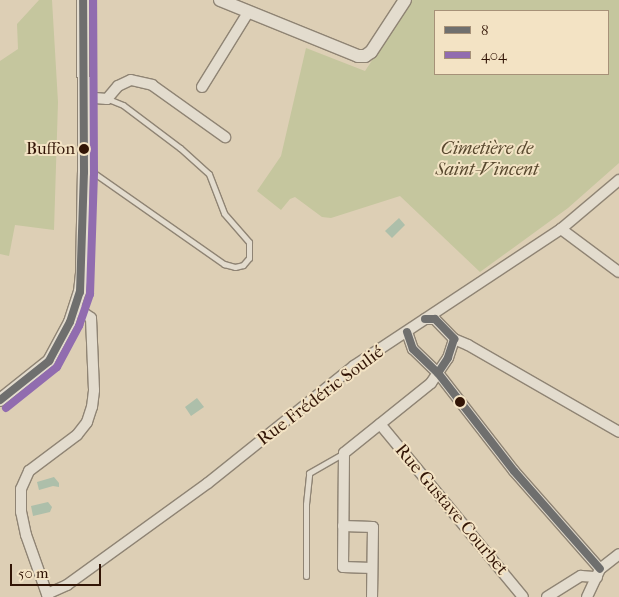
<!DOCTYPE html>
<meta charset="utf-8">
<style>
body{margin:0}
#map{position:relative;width:619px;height:597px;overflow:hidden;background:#ddcfb5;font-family:"IM FELL French Canon",serif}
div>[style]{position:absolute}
.green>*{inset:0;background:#c5c69e}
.water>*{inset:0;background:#adbfaa}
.roads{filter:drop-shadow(1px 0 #8f8474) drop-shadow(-1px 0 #8f8474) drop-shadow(0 1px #8f8474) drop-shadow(0 -1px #8f8474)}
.service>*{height:5px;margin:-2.5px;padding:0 2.5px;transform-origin:2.5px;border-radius:2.5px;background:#e3dcce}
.minor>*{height:10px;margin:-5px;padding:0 5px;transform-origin:5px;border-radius:5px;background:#e3dcce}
.tertiary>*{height:12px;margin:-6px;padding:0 6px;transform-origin:6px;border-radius:6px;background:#e3dcce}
.bus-1>*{height:8px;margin:-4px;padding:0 4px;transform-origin:4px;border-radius:4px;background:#6f6f6e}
.bus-2>*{height:8px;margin:-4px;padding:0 4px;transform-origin:4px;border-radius:4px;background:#916caf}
.dots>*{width:14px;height:14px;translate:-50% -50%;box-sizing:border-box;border:2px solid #f3e3c4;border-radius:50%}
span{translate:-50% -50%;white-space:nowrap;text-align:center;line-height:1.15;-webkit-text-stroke:4px #f3e3c4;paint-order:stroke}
.bus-label{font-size:17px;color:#321506}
.right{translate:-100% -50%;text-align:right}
.park-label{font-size:18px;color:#58482e;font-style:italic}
.street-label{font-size:18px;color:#321506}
.legend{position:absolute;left:434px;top:10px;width:175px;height:65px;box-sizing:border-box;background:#f3e3c4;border:1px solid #a69178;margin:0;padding:6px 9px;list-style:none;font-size:15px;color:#321506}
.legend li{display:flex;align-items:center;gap:10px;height:25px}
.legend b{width:25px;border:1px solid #a69178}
.scale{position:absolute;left:10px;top:564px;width:91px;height:22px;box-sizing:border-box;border:2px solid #321506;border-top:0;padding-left:6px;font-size:15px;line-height:18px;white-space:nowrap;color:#321506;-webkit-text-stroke:4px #f3e3c4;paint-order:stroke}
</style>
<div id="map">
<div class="green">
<div style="clip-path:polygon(39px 0,52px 0,58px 102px,54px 230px,15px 225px,9px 256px,0 254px,0 61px,18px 49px,17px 24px)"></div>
<div style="clip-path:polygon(evenodd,412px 0,619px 0,619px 163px,568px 208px,480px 272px,400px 196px,331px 218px,322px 217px,295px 197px,290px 199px,281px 210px,257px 191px,281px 156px,306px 48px,365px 71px,412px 0,435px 11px,608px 11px,608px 74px,435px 74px,435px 11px)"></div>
</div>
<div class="water">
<div style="clip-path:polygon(399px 218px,405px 225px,392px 238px,385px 231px)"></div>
<div style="clip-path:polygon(197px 398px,204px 407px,191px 416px,185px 407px)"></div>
<div style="clip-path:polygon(54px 477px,59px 483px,59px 487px,53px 486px,39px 490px,37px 482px)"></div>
<div style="clip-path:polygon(48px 502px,52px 507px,50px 512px,33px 516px,31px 506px)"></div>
</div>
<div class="roads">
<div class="service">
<div style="left:84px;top:172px;width:10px;rotate:6deg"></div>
<div style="left:94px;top:173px;width:159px;rotate:35deg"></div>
<div style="left:224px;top:264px;width:11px;rotate:15deg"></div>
<div style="left:235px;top:267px;width:8px;rotate:-14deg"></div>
<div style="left:243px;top:265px;width:9px;rotate:-49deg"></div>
<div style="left:249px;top:258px;width:16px;rotate:-90deg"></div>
<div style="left:249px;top:242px;width:38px;rotate:-131deg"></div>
<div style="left:224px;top:213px;width:42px;rotate:-111deg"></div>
<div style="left:209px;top:174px;width:39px;rotate:-138deg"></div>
<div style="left:180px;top:148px;width:71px;rotate:-143deg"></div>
<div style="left:123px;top:105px;width:16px;rotate:-158deg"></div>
<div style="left:306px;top:576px;width:72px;rotate:-90deg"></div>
<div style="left:306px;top:504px;width:31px;rotate:-84deg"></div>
<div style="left:309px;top:473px;width:40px;rotate:-29.7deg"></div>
</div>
<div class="minor">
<div style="left:202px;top:87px;width:89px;rotate:-58.3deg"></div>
<div style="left:83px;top:97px;width:24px;rotate:5deg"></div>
<div style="left:107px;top:99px;width:17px;rotate:-50deg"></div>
<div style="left:118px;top:86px;width:14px;rotate:-25deg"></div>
<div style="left:131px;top:80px;width:22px;rotate:13deg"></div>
<div style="left:152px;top:85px;width:90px;rotate:35.5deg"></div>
<div style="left:561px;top:229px;width:72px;rotate:36.6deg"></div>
<div style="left:407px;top:332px;width:18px;rotate:71deg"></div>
<div style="left:413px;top:349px;width:35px;rotate:44deg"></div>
<div style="left:438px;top:373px;width:124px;rotate:52.2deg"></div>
<div style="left:514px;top:471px;width:130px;rotate:48.7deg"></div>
<div style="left:454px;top:339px;width:15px;rotate:23deg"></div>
<div style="left:468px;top:345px;width:174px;rotate:29.9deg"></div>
<div style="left:380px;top:424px;width:224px;rotate:50.4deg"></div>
<div style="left:343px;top:526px;width:30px;rotate:2deg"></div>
<div style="left:373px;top:527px;width:70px;rotate:90.8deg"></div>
<div style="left:372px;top:568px;width:29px;rotate:-178deg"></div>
<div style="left:343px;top:567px;width:114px;rotate:-89.5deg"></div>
<div style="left:344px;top:453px;width:112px;rotate:-38.8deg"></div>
<div style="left:431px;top:383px;width:30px;rotate:-56deg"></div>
<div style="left:448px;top:358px;width:20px;rotate:-72deg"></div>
<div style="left:454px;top:339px;width:28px;rotate:-134deg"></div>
<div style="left:435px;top:319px;width:10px;rotate:180deg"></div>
<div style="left:47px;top:594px;width:22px;rotate:-24deg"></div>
<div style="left:67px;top:585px;width:174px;rotate:-35.9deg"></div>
<div style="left:208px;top:483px;width:187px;rotate:-38.7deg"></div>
<div style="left:354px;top:366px;width:248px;rotate:-33.5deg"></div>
<div style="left:561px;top:229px;width:76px;rotate:-40.2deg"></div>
<div style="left:48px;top:597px;width:66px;rotate:-109.5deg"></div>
<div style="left:26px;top:535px;width:24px;rotate:-102deg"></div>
<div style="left:21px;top:512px;width:23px;rotate:-90deg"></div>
<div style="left:21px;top:489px;width:20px;rotate:-66deg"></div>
<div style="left:29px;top:471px;width:60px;rotate:-36.9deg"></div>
<div style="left:77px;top:435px;width:16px;rotate:-52deg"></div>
<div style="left:87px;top:422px;width:16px;rotate:-72deg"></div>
<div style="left:92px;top:407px;width:17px;rotate:-83deg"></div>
<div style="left:94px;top:390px;width:72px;rotate:-92.4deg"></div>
<div style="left:91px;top:318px;width:18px;rotate:-146deg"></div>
<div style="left:547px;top:597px;width:40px;rotate:-32deg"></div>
<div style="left:581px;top:576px;width:16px;rotate:4deg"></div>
<div style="left:587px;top:597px;width:31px;rotate:-65deg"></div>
<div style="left:600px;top:569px;width:24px;rotate:-38deg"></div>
</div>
<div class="tertiary">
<div style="left:220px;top:0;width:149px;rotate:22.1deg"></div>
<div style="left:358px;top:56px;width:7px"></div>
<div style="left:365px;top:56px;width:7px;rotate:-34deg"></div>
<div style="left:371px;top:52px;width:62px;rotate:-56.8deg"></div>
<div style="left:0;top:400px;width:63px;rotate:-38.5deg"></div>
<div style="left:49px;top:361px;width:44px;rotate:-61.7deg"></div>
<div style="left:70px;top:322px;width:32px;rotate:-72deg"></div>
<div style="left:80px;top:292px;width:18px;rotate:-84deg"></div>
<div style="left:82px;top:274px;width:102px;rotate:-88.9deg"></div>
<div style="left:84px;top:172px;width:172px;rotate:-90.3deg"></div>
</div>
</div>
<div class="bus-1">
<div style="left:425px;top:319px;width:10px"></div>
<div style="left:435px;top:319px;width:28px;rotate:46deg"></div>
<div style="left:454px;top:339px;width:20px;rotate:108deg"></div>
<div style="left:448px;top:358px;width:18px;rotate:124deg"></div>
<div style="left:407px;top:332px;width:18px;rotate:71deg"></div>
<div style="left:413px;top:349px;width:35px;rotate:44deg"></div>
<div style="left:438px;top:373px;width:124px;rotate:52.2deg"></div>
<div style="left:514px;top:471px;width:130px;rotate:48.7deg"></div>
<div style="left:0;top:400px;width:63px;rotate:-38.5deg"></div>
<div style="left:49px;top:361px;width:44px;rotate:-61.7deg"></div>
<div style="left:70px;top:322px;width:32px;rotate:-72deg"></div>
<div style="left:80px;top:292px;width:120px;rotate:-88.1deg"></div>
<div style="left:84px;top:172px;width:172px;rotate:-90.3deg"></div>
</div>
<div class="bus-2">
<div style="left:6px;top:408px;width:65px;rotate:-38.8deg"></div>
<div style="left:57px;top:367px;width:47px;rotate:-61.8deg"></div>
<div style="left:79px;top:326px;width:34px;rotate:-71deg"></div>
<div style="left:90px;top:294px;width:122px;rotate:-88.1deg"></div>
<div style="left:94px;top:172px;width:172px;rotate:-90.3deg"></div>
</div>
<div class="dots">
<div style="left:84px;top:149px;background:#321506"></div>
<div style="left:460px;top:402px;background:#321506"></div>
</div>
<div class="bus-label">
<span class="right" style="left:75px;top:149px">Buffon</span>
</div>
<div class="park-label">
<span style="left:487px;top:160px">Cimetière de<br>Saint-Vincent</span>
</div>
<div class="street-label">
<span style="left:321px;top:396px;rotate:-37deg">Rue Frédéric Soulié</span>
<span style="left:451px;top:510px;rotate:50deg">Rue Gustave Courbet</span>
</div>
<ul class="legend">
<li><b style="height:6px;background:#6f6f6e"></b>8</li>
<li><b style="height:6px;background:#916caf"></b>404</li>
</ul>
<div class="scale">50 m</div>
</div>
